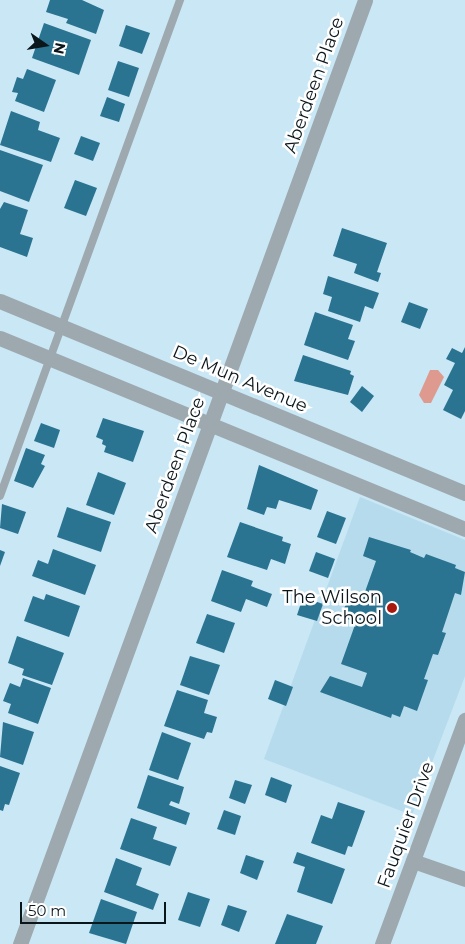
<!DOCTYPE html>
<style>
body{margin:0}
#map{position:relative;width:465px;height:944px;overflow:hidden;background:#c9e7f5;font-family:Montserrat,sans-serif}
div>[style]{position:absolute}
.built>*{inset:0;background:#b6dbed}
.water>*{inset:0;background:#de9a8f}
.building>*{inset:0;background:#2a7491}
.lane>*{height:8px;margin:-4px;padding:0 4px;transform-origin:4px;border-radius:4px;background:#9da9af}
.street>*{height:15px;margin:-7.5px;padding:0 7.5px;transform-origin:7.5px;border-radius:7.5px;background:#9da9af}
.dots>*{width:14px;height:14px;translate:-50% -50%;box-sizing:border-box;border:2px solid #fff;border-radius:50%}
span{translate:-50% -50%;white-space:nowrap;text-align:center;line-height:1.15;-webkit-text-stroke:5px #fff;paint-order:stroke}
.street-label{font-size:18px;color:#0b161a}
.poi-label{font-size:18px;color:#0b161a}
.right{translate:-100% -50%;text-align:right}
.north{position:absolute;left:20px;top:20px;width:50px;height:50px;-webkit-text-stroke:4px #fff;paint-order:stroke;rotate:103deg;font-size:14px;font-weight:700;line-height:20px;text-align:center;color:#0b161a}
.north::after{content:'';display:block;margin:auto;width:18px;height:22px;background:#0b161a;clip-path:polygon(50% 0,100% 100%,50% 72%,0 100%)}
.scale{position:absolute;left:20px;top:902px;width:146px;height:22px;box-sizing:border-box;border:2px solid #0b161a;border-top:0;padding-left:6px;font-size:15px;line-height:18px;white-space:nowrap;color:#0b161a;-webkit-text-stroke:4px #fff;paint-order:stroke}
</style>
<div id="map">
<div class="built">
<div style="clip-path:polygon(360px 497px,465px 540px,465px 676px,412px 815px,264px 759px)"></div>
</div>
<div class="water">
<div style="clip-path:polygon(430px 370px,438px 370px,444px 377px,431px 403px,424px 403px,419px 395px)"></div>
</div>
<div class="building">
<div style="clip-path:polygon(50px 0,82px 0,104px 10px,96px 34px,66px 23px,68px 19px,46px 12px)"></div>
<div style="clip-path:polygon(44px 23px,91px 40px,79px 75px,32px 58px)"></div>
<div style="clip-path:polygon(126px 25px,150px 33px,142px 54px,119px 46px)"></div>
<div style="clip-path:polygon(118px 61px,139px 68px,129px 97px,108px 90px)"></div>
<div style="clip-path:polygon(27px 69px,56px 80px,44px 112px,15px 101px,18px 93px,12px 92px,17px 77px,23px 79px)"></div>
<div style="clip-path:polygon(107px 97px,125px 104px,119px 122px,100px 116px)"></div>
<div style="clip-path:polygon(11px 111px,40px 122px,38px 130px,60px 138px,51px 162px,0 145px)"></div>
<div style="clip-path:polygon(81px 136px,100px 143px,93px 161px,74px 154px)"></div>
<div style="clip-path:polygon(0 150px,43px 165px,29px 202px,0 191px)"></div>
<div style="clip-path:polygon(75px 180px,97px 188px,86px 216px,64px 208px)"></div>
<div style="clip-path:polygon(4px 202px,28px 210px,20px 234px,33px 238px,27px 257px,0 247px,0 209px)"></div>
<div style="clip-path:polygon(342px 228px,387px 243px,377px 272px,381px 273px,378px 282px,354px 273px,357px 264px,333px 256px)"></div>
<div style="clip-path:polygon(328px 276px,379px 293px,373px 309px,365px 306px,360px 322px,328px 311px,332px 297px,323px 294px)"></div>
<div style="clip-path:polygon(409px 302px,428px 309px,420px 329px,401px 322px)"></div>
<div style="clip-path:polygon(315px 312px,353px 325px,348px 339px,355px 341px,348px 360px,304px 345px)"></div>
<div style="clip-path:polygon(465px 347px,465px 411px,461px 419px,443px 410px,453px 390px,444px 385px,455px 363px,446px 359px,452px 348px,462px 353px)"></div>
<div style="clip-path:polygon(303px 355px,351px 371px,350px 374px,354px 376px,348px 395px,294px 381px)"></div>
<div style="clip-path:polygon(362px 386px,374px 396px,362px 412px,350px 402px)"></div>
<div style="clip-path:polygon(103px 418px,144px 431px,133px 462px,104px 452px,106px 446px,102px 444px,103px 440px,96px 437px)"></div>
<div style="clip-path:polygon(41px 423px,60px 430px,54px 448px,34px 441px)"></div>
<div style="clip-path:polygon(26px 448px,45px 455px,41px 464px,45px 466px,33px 488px,14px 481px)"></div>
<div style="clip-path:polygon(259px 465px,318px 490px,311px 510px,279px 500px,276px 509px,267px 507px,264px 515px,247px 509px)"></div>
<div style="clip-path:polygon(98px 472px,126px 483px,114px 515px,86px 505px)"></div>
<div style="clip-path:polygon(2px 504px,26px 512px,18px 534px,0 528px)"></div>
<div style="clip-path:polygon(67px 507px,111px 522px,101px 552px,57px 537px)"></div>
<div style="clip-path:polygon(327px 511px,346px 518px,336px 544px,317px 537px)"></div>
<div style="clip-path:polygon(240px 522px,283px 537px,282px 541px,291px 544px,285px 564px,271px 559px,267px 570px,227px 557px)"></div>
<div style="clip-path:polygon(369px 537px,411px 550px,410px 552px,424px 558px,426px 554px,456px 565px,455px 568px,465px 572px,461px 595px,455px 593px,442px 632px,446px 633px,438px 655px,433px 654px,424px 679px,428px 680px,417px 711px,404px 706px,400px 717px,392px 714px,391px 718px,320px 692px,330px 676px,362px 687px,367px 673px,341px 664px,356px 622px,341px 617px,348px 598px,361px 603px,376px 561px,363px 556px)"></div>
<div style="clip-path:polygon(53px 549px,96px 565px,85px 595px,32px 576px,38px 560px,48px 564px)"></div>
<div style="clip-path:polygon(0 550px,5px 552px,0 566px)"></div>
<div style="clip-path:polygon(316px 552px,335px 559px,328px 578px,309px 571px)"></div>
<div style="clip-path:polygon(222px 570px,253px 581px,251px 586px,272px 594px,267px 607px,246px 599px,241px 612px,211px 601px)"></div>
<div style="clip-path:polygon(46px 594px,80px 606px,69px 637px,24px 621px,33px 596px,44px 600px)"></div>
<div style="clip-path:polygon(303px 597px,323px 604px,317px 621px,297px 615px)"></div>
<div style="clip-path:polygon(207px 614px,235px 623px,224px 653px,196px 643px)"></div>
<div style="clip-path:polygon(17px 636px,64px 653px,52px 685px,22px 675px,24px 669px,8px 663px)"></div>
<div style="clip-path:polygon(190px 656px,220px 665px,209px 695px,180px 685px)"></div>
<div style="clip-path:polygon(23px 678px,51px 688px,38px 724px,8px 713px,11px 704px,3px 701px,10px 683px,20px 687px)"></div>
<div style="clip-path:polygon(275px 680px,293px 687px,286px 706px,268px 699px)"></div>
<div style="clip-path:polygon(177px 690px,208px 700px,204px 713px,217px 717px,212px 733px,207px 732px,204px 739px,164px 726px)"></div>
<div style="clip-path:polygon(3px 722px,34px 732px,23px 765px,0 757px)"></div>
<div style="clip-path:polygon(162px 732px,191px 743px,178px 780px,149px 770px)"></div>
<div style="clip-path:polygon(0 766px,20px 773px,9px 805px,5px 804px,3px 811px,0 810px)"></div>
<div style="clip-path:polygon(148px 775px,184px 787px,179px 804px,171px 801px,169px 805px,190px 813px,186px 825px,137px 808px)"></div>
<div style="clip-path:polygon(271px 777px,292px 785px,286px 803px,265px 795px)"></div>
<div style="clip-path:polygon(235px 780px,252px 785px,245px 804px,229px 798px)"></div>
<div style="clip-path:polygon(338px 802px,365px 811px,352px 847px,348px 846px,345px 855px,311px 843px,321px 815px,332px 819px)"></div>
<div style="clip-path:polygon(224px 810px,241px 816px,235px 835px,217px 829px)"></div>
<div style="clip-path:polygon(131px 818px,157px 827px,153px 839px,177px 847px,170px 866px,120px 849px)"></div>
<div style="clip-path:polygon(297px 852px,345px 869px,332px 904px,297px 892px,305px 867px,293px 863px)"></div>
<div style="clip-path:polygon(246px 855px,264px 861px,257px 880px,240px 873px)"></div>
<div style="clip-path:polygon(116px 858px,142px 868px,136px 885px,159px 894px,153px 910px,104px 892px)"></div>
<div style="clip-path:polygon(188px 892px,210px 899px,200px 927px,178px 920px)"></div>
<div style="clip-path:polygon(101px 899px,137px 912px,126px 944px,89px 933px)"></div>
<div style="clip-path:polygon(228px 905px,247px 911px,239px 932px,221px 925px)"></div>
<div style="clip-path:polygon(287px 914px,323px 926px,316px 944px,275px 944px)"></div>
</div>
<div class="lane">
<div style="left:0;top:496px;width:528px;rotate:-70.05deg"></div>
</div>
<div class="street">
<div style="left:0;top:301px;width:503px;rotate:22.44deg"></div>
<div style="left:0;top:338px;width:503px;rotate:22.33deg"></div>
<div style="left:413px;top:861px;width:55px;rotate:19.1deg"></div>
<div style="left:20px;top:944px;width:1005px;rotate:-69.92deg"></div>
<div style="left:382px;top:944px;width:239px;rotate:-69.7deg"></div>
</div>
<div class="dots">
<div style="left:392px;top:608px;background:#a9180f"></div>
</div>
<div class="street-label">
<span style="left:314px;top:85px;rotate:-70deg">Aberdeen Place</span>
<span style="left:240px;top:379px;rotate:23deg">De Mun Avenue</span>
<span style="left:175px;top:465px;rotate:-70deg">Aberdeen Place</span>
<span style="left:406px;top:825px;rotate:-70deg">Fauquier Drive</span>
</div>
<div class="poi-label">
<span class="right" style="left:382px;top:608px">The Wilson<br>School</span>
</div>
<div class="north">N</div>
<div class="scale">50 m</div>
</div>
